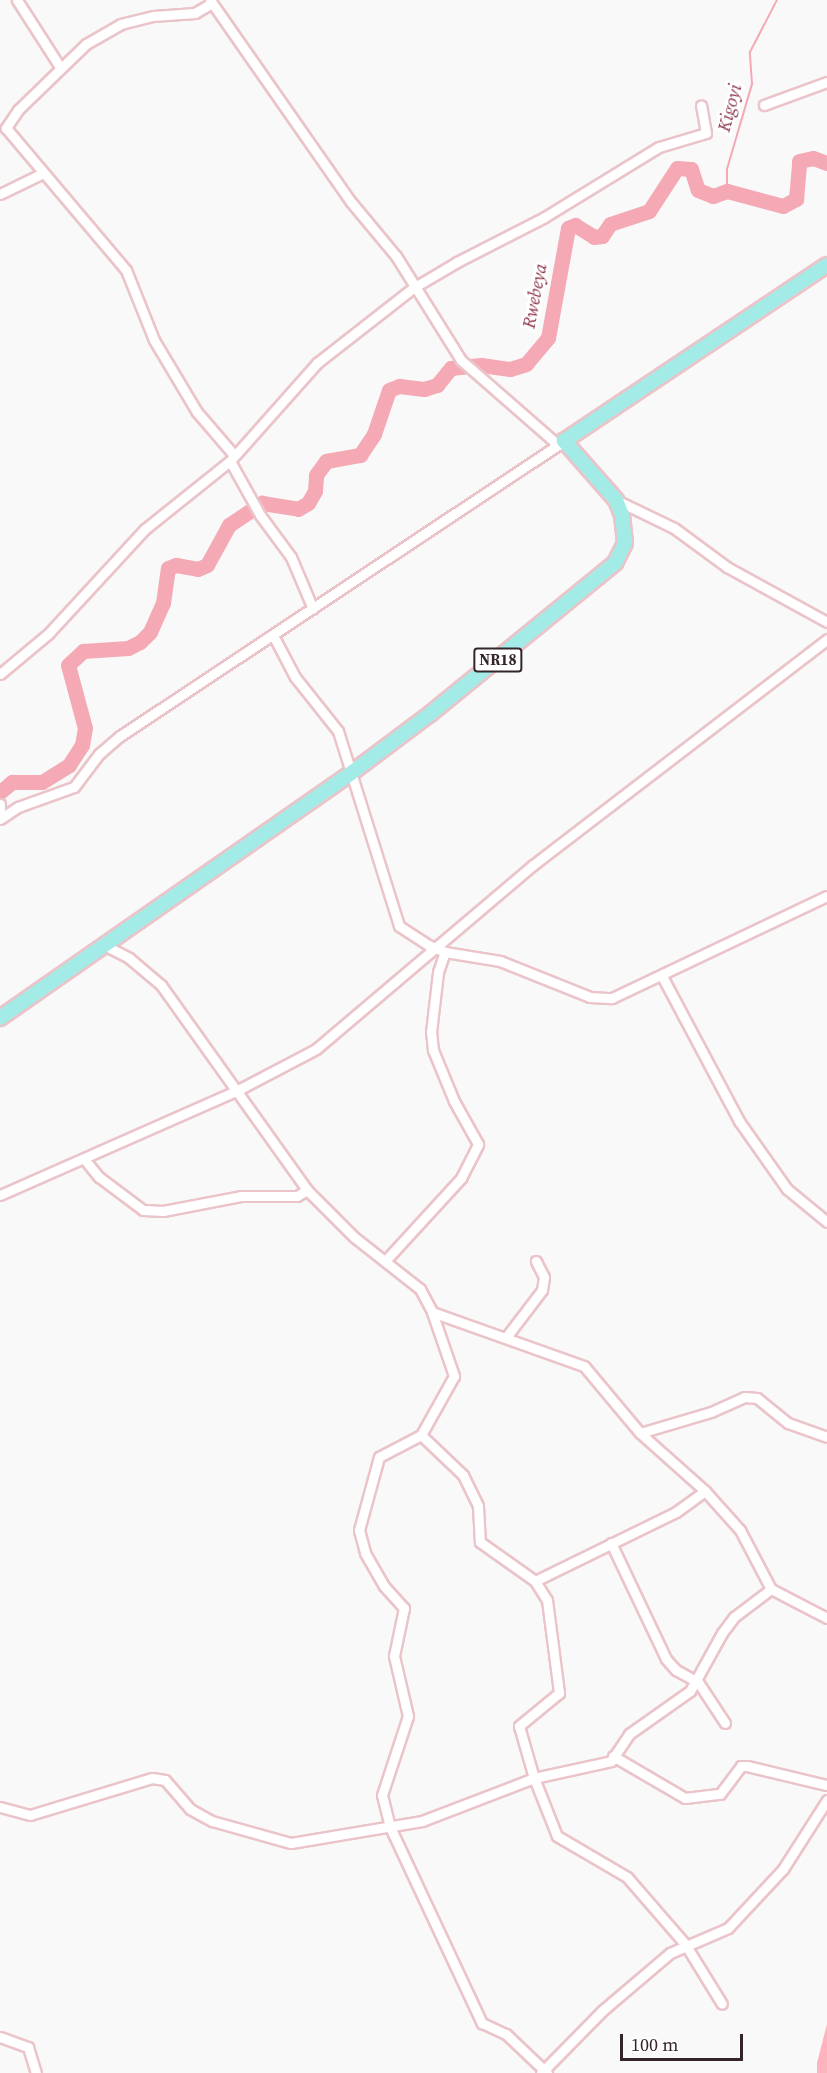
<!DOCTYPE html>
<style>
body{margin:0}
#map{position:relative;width:827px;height:2073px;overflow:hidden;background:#f9f9f9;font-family:"Source Serif 4",serif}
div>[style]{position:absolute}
.forest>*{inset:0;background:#ffb3bf}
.stream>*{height:2px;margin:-1px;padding:0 1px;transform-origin:1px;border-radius:1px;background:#f4a9b5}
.river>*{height:15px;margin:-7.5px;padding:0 7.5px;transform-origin:7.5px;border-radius:7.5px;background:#f4a9b5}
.roads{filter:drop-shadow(2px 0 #eac4c9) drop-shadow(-2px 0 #eac4c9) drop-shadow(0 2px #eac4c9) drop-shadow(0 -2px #eac4c9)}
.street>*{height:9px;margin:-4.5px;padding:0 4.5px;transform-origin:4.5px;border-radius:4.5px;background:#fff}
.primary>*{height:14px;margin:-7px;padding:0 7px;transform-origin:7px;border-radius:7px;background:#a3ebe6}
span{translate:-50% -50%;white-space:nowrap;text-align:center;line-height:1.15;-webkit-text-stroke:6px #fff;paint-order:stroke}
.shield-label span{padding:2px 4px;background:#fff;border:2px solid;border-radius:4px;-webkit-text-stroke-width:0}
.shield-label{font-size:15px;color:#342628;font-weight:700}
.water-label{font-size:18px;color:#8c354a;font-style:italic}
.scale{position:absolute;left:620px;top:2034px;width:123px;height:27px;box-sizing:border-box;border:3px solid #342628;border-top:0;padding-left:8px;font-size:18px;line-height:21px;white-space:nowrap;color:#342628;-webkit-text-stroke:4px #fff;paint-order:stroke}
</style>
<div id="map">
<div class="forest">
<div style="clip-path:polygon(827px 2024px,827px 2073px,817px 2073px,817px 2063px)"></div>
</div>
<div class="stream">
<div style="left:727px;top:191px;width:22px;rotate:-90deg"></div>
<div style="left:727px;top:169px;width:89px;rotate:-73.6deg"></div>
<div style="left:752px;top:84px;width:32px;rotate:-94deg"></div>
<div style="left:750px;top:52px;width:59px;rotate:-62.6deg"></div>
</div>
<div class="river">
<div style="left:0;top:792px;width:16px;rotate:-40deg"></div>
<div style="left:12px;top:782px;width:30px"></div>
<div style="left:42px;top:782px;width:32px;rotate:-32deg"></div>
<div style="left:69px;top:765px;width:24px;rotate:-57deg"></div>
<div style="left:82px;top:745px;width:17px;rotate:-80deg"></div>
<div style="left:85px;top:728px;width:65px;rotate:-105.1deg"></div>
<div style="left:68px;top:665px;width:21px;rotate:-43deg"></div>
<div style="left:83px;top:651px;width:45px;rotate:-3.8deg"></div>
<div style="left:128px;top:648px;width:13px;rotate:-27deg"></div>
<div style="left:140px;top:642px;width:14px;rotate:-45deg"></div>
<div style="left:150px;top:632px;width:32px;rotate:-66deg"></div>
<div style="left:163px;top:603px;width:35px;rotate:-82deg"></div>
<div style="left:168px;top:568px;width:9px;rotate:-21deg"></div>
<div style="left:176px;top:565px;width:22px;rotate:10deg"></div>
<div style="left:198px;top:569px;width:10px;rotate:-24deg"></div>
<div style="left:207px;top:565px;width:46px;rotate:-61.2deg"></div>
<div style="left:229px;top:525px;width:40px;rotate:-34deg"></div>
<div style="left:262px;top:503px;width:36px;rotate:9deg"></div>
<div style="left:298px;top:509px;width:12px;rotate:-31deg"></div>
<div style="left:308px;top:503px;width:14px;rotate:-60deg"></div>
<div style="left:315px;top:491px;width:16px;rotate:-86deg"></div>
<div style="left:316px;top:475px;width:17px;rotate:-54deg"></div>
<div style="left:326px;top:461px;width:35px;rotate:-10deg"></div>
<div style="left:360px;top:455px;width:25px;rotate:-56deg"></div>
<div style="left:374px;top:434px;width:46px;rotate:-71.2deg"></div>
<div style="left:389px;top:390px;width:11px;rotate:-22deg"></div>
<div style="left:399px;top:386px;width:25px;rotate:7deg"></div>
<div style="left:424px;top:389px;width:14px;rotate:-17deg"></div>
<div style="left:437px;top:385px;width:22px;rotate:-51deg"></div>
<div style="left:451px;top:368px;width:30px;rotate:-6deg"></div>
<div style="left:481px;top:365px;width:29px;rotate:8deg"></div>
<div style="left:510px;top:369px;width:17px;rotate:-17deg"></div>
<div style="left:526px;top:364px;width:34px;rotate:-50deg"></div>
<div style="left:548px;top:338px;width:112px;rotate:-79.7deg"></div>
<div style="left:568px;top:228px;width:8px;rotate:-23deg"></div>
<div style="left:575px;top:225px;width:22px;rotate:32deg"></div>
<div style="left:594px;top:237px;width:8px;rotate:-7deg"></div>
<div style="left:602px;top:236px;width:14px;rotate:-56deg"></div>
<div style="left:610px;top:224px;width:41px;rotate:-18.4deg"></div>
<div style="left:649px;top:211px;width:51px;rotate:-56.9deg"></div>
<div style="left:677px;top:168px;width:14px;rotate:4deg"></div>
<div style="left:691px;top:169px;width:22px;rotate:72deg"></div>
<div style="left:698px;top:190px;width:16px;rotate:22deg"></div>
<div style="left:713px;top:196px;width:15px;rotate:-20deg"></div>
<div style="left:727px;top:191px;width:58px;rotate:15deg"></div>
<div style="left:783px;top:206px;width:15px;rotate:-28deg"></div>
<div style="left:796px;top:199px;width:38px;rotate:-85deg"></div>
<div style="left:799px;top:161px;width:14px;rotate:-12deg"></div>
<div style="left:813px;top:158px;width:15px;rotate:20deg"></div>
</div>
<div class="roads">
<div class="street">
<div style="left:17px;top:0;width:80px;rotate:57.3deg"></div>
<div style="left:210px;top:0;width:246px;rotate:55.1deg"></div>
<div style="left:351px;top:202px;width:70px;rotate:50.2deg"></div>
<div style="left:396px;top:256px;width:123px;rotate:58deg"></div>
<div style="left:461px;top:360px;width:129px;rotate:41.2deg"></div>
<div style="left:212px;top:3px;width:20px;rotate:150deg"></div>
<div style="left:195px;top:13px;width:42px;rotate:175.9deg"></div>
<div style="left:153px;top:16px;width:33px;rotate:166deg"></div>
<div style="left:121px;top:24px;width:40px;rotate:150.3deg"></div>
<div style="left:86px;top:44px;width:95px;rotate:135.9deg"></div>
<div style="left:18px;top:110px;width:22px;rotate:124deg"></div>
<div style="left:6px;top:128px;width:186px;rotate:49.8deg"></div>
<div style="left:126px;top:270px;width:75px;rotate:68.2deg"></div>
<div style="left:154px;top:340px;width:84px;rotate:59.2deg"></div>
<div style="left:197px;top:412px;width:57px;rotate:49.3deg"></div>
<div style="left:764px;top:105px;width:67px;rotate:-20.1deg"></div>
<div style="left:0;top:194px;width:46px;rotate:-26deg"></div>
<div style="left:230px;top:461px;width:62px;rotate:60.9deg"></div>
<div style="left:260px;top:515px;width:52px;rotate:53.6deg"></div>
<div style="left:291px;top:557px;width:56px;rotate:67.1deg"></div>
<div style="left:616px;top:500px;width:64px;rotate:25.8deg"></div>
<div style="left:674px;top:528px;width:66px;rotate:36.3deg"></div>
<div style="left:727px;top:567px;width:114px;rotate:28.8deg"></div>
<div style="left:274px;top:637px;width:45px;rotate:62.3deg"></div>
<div style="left:295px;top:677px;width:69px;rotate:51.5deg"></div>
<div style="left:338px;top:731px;width:204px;rotate:72.6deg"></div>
<div style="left:399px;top:926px;width:35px;rotate:33deg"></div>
<div style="left:428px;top:945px;width:18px;rotate:22deg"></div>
<div style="left:445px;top:952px;width:56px;rotate:9.3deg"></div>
<div style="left:500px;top:961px;width:97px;rotate:21.8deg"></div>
<div style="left:590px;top:997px;width:22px;rotate:3deg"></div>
<div style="left:612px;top:998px;width:238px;rotate:-25.4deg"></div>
<div style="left:0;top:674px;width:62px;rotate:-39.8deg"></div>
<div style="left:48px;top:634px;width:143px;rotate:-47.3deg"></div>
<div style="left:145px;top:529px;width:109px;rotate:-38.7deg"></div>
<div style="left:230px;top:461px;width:131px;rotate:-48.4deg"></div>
<div style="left:317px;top:363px;width:122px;rotate:-38deg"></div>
<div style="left:413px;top:288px;width:51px;rotate:-30.6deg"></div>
<div style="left:457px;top:262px;width:97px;rotate:-27.1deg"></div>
<div style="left:543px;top:218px;width:136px;rotate:-31.5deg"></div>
<div style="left:659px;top:147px;width:49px;rotate:-16.6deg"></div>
<div style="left:706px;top:133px;width:28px;rotate:-100deg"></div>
<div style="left:0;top:804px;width:7px;rotate:90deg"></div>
<div style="left:0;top:819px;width:22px;rotate:-34deg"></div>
<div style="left:18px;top:807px;width:59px;rotate:-19.7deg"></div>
<div style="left:74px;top:787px;width:41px;rotate:-52.9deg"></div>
<div style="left:99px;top:754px;width:28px;rotate:-41deg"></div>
<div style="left:120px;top:736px;width:533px;rotate:-33.6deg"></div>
<div style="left:104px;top:945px;width:28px;rotate:27deg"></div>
<div style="left:129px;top:958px;width:42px;rotate:40.2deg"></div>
<div style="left:161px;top:985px;width:252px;rotate:54.5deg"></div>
<div style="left:307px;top:1190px;width:66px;rotate:45deg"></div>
<div style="left:354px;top:1237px;width:84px;rotate:38.2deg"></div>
<div style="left:420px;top:1289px;width:26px;rotate:62deg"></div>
<div style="left:432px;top:1312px;width:161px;rotate:19.6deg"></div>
<div style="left:584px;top:1366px;width:87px;rotate:50.1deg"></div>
<div style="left:640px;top:1433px;width:87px;rotate:41.7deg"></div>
<div style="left:705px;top:1491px;width:52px;rotate:48.1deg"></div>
<div style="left:740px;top:1530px;width:67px;rotate:62.3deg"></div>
<div style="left:771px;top:1589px;width:63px;rotate:27.4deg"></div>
<div style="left:662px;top:976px;width:164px;rotate:62deg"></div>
<div style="left:739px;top:1121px;width:83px;rotate:54.8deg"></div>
<div style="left:787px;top:1189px;width:52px;rotate:39.5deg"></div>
<div style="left:85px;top:1160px;width:22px;rotate:51deg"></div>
<div style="left:99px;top:1177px;width:55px;rotate:36.9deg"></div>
<div style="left:143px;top:1210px;width:20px;rotate:3deg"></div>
<div style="left:163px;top:1211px;width:79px;rotate:-10.9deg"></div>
<div style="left:241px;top:1196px;width:56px"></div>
<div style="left:297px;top:1196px;width:12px;rotate:-31deg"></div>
<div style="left:0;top:1195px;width:258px;rotate:-23.8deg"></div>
<div style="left:236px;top:1091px;width:90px;rotate:-27.7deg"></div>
<div style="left:316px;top:1049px;width:285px;rotate:-40.3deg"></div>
<div style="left:533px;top:865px;width:371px;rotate:-37.5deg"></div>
<div style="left:385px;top:1261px;width:113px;rotate:-47.5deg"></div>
<div style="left:461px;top:1178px;width:38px;rotate:-63deg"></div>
<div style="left:478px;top:1144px;width:49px;rotate:-119.2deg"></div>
<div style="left:454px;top:1101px;width:55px;rotate:-112.4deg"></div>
<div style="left:433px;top:1050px;width:18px;rotate:-96deg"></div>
<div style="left:431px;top:1032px;width:60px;rotate:-83.3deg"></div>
<div style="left:438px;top:972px;width:21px;rotate:-71deg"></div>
<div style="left:432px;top:1312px;width:68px;rotate:71deg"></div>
<div style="left:454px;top:1376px;width:68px;rotate:119.2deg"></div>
<div style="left:421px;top:1435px;width:47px;rotate:152.4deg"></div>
<div style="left:379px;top:1457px;width:76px;rotate:105.3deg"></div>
<div style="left:359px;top:1530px;width:24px;rotate:75deg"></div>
<div style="left:365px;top:1553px;width:38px;rotate:60deg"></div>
<div style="left:384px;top:1586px;width:30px;rotate:48deg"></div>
<div style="left:404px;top:1608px;width:49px;rotate:101.8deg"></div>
<div style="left:394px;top:1656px;width:62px;rotate:76.9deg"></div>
<div style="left:408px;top:1716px;width:83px;rotate:108.2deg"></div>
<div style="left:382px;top:1795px;width:33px;rotate:76deg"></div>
<div style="left:390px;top:1827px;width:217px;rotate:64.9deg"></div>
<div style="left:482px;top:2023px;width:26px;rotate:25deg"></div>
<div style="left:506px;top:2034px;width:57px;rotate:43.6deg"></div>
<div style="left:507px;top:1336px;width:58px;rotate:-52.7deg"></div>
<div style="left:542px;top:1290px;width:13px;rotate:-81deg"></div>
<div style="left:544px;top:1277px;width:18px;rotate:-117deg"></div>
<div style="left:640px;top:1433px;width:74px;rotate:-16.5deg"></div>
<div style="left:711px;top:1412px;width:37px;rotate:-24deg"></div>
<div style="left:745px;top:1397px;width:12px;rotate:5deg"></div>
<div style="left:757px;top:1398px;width:40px;rotate:39deg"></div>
<div style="left:788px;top:1423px;width:41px;rotate:19.7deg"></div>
<div style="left:421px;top:1435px;width:58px;rotate:43.6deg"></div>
<div style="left:463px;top:1475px;width:34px;rotate:64deg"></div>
<div style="left:478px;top:1506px;width:36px;rotate:87deg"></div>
<div style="left:480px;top:1542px;width:67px;rotate:35.3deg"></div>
<div style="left:535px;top:1581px;width:22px;rotate:58deg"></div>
<div style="left:547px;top:1600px;width:94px;rotate:82.6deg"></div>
<div style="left:559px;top:1693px;width:52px;rotate:140.5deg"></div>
<div style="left:519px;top:1726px;width:54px;rotate:73.9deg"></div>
<div style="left:534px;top:1778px;width:62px;rotate:68.4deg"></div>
<div style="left:557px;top:1836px;width:81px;rotate:30.4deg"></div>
<div style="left:627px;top:1877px;width:89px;rotate:49.1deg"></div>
<div style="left:685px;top:1944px;width:70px;rotate:58.3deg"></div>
<div style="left:611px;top:1543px;width:128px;rotate:64.6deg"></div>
<div style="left:666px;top:1659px;width:15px;rotate:48deg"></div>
<div style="left:676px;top:1670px;width:25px;rotate:29deg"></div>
<div style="left:698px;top:1682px;width:49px;rotate:56.6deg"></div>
<div style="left:535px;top:1581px;width:157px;rotate:-26.1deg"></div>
<div style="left:676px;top:1512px;width:36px;rotate:-36deg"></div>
<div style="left:613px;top:1756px;width:83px;rotate:30.3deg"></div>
<div style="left:685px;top:1798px;width:35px;rotate:-7deg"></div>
<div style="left:720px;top:1794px;width:35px;rotate:-53deg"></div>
<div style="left:741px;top:1766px;width:6px"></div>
<div style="left:747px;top:1766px;width:82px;rotate:13.4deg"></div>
<div style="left:0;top:1807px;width:31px;rotate:15deg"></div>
<div style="left:30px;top:1815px;width:127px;rotate:-16.9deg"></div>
<div style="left:152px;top:1778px;width:13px;rotate:9deg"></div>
<div style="left:165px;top:1780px;width:38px;rotate:49deg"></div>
<div style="left:190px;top:1809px;width:25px;rotate:29deg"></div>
<div style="left:212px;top:1821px;width:82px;rotate:15.6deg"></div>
<div style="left:291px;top:1843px;width:133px;rotate:-9.5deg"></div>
<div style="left:422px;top:1821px;width:120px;rotate:-21deg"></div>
<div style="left:534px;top:1778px;width:79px;rotate:-12.4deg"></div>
<div style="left:611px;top:1761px;width:32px;rotate:-56deg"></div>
<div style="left:629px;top:1734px;width:75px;rotate:-35.2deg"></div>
<div style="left:690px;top:1691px;width:66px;rotate:-61.1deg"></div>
<div style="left:722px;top:1633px;width:20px;rotate:-53deg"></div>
<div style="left:734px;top:1617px;width:46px;rotate:-37.1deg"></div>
<div style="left:0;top:2037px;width:30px;rotate:20deg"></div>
<div style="left:28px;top:2047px;width:27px;rotate:73deg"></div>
<div style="left:541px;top:2073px;width:88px;rotate:-45.5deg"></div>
<div style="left:603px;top:2010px;width:88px;rotate:-40.4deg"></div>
<div style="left:670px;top:1953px;width:63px;rotate:-23.3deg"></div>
<div style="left:728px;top:1928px;width:81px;rotate:-47deg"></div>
<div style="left:783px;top:1869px;width:82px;rotate:-57.5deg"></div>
</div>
<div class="primary">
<div style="left:0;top:1018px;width:427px;rotate:-34.9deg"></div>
<div style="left:350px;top:774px;width:100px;rotate:-36.9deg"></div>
<div style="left:430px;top:714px;width:239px;rotate:-39.2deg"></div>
<div style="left:615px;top:563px;width:22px;rotate:-63deg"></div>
<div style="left:625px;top:543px;width:28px;rotate:-96deg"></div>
<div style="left:622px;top:515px;width:16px;rotate:-112deg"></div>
<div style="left:616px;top:500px;width:79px;rotate:-131.4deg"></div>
<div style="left:564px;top:441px;width:316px;rotate:-33.8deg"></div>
</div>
</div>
<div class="shield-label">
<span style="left:498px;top:660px">NR18</span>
</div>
<div class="water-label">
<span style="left:730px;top:108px;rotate:-75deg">Kigoyi</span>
<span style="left:535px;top:296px;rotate:-79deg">Rwebeya</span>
</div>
<div class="scale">100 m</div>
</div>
